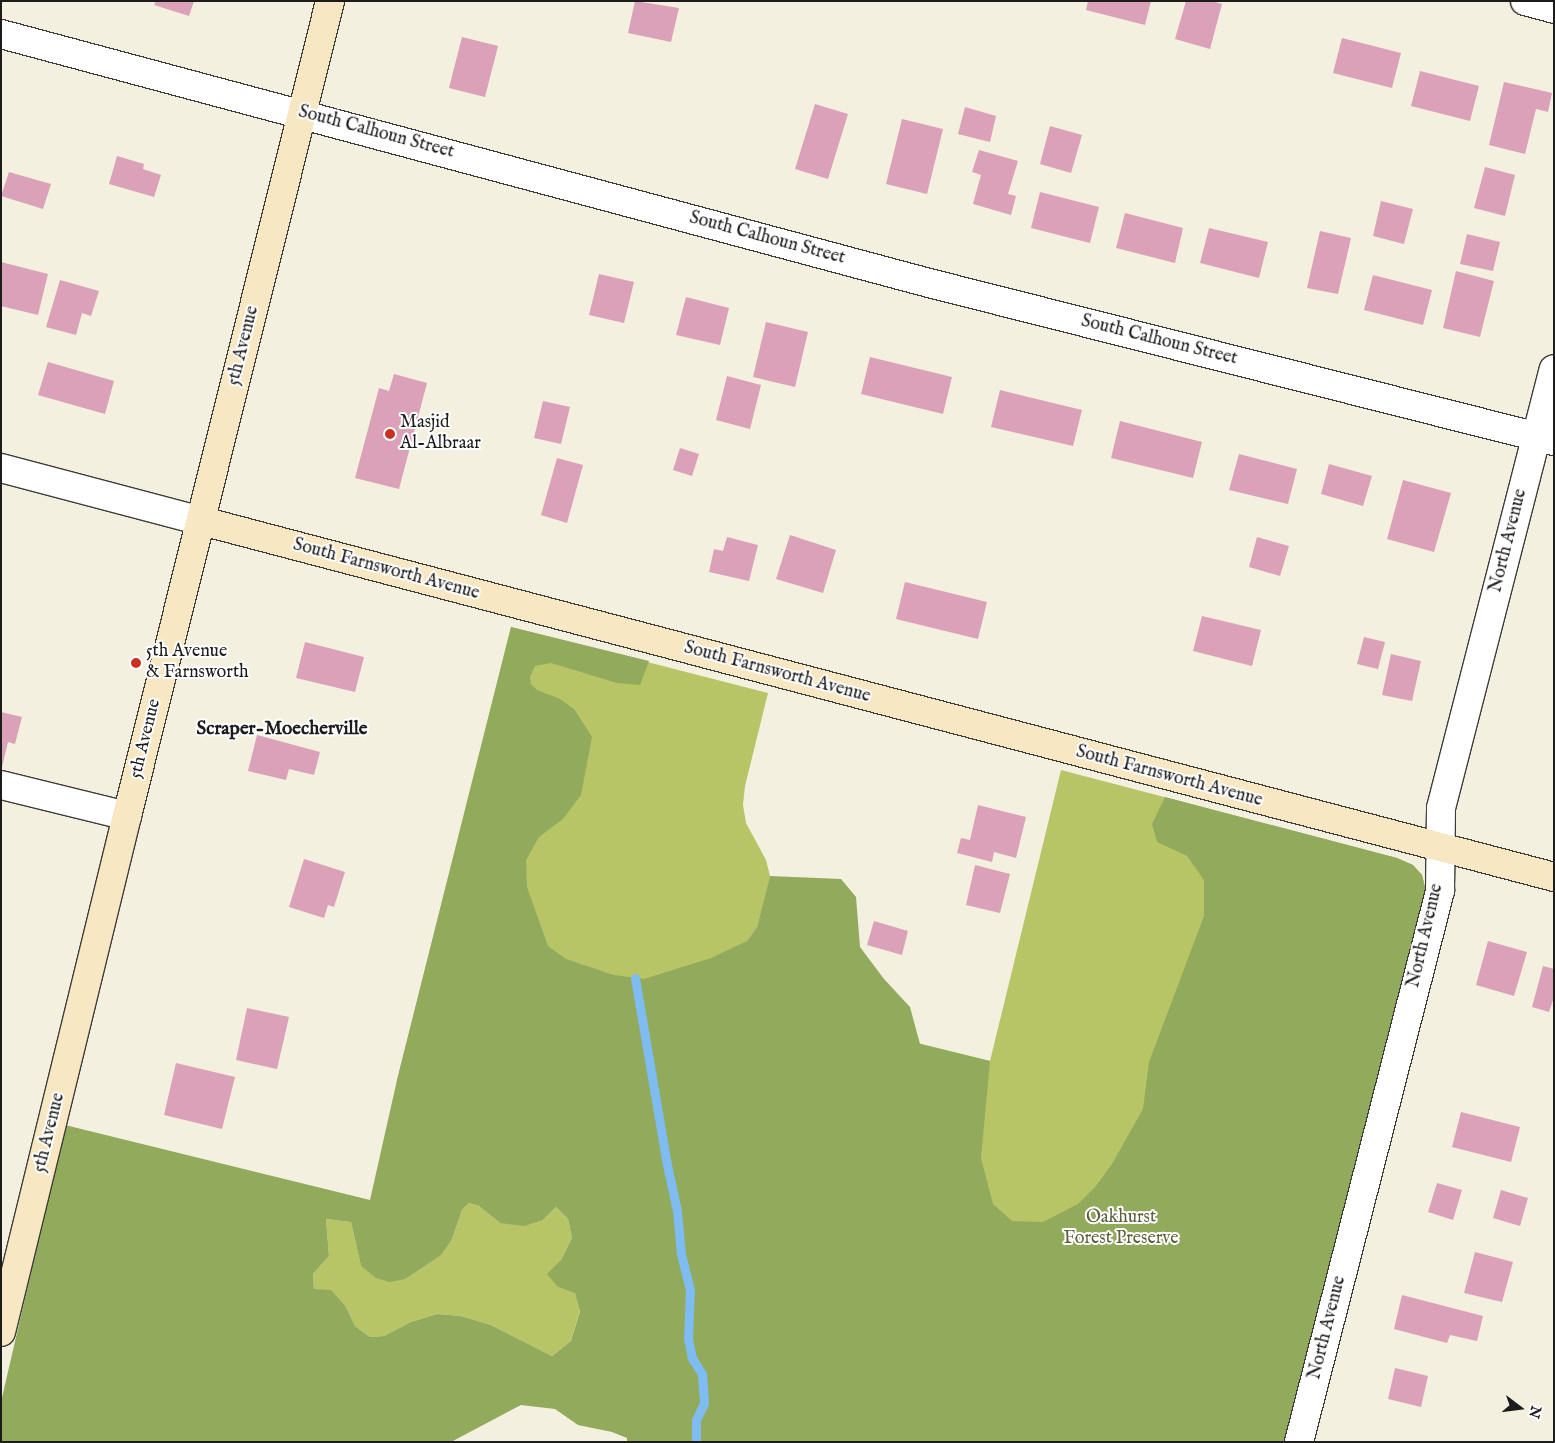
<!DOCTYPE html>
<style>
body{margin:0}
#map{position:relative;width:1555px;height:1443px;overflow:hidden;background:#f4f0df;font-family:"IM FELL English",serif}
div>[style]{position:absolute}
.green>*{inset:0;background:#b7c567}
.forest>*{inset:0;background:#91aa5c}
.stream>*{height:9px;margin:-4.5px;padding:0 4.5px;transform-origin:4.5px;border-radius:4.5px;background:#7ebcf1}
.building>*{inset:0;background:#dba1b9}
.roads{filter:drop-shadow(1px 0 #3c3c39) drop-shadow(-1px 0 #3c3c39) drop-shadow(0 1px #3c3c39) drop-shadow(0 -1px #3c3c39)}
.street>*{height:28px;margin:-14px;padding:0 14px;transform-origin:14px;border-radius:14px;background:#fff}
.secondary>*{height:28px;margin:-14px;padding:0 14px;transform-origin:14px;border-radius:14px;background:#f7e8c3}
.dots>*{width:14px;height:14px;translate:-50% -50%;box-sizing:border-box;border:2px solid #fff;border-radius:50%}
span{translate:-50% -50%;white-space:nowrap;text-align:center;line-height:1.15;-webkit-text-stroke:4px #fff;paint-order:stroke}
.street-label{font-size:18px;color:#1c1c1c}
.poi-label{font-size:18px;color:#1c1c1c}
.left{translate:0 -50%;text-align:left}
.park-label{font-size:18px;color:#5a603a}
.neighbourhood-label{font-size:19px;color:#1c1c1c;font-weight:700}
.frame{position:absolute;inset:0;border:2px solid #1c1c1c;pointer-events:none}
.north{position:absolute;left:1495px;top:1383px;width:50px;height:50px;-webkit-text-stroke:4px #fff;paint-order:stroke;rotate:105deg;font-size:14px;font-weight:700;line-height:20px;text-align:center;color:#1c1c1c}
.north::after{content:'';display:block;margin:auto;width:18px;height:22px;background:#1c1c1c;clip-path:polygon(50% 0,100% 100%,50% 72%,0 100%)}
</style>
<div id="map">
<div class="green">
<div style="clip-path:polygon(511px 627px,768px 693px,745px 786px,743px 805px,746px 823px,766px 860px,770px 876px,767px 889px,757px 927px,747px 941px,729px 952px,701px 962px,695px 987px,990px 1061px,1061px 770px,1397px 858px,1413px 865px,1422px 875px,1426px 891px,1286px 1442px,850px 1196px,397px 1080px)"></div>
<div style="clip-path:polygon(469px 1203px,479px 1206px,500px 1223px,543px 1220px,556px 1207px,568px 1219px,572px 1238px,561px 1260px,558px 1287px,575px 1292px,580px 1310px,571px 1341px,552px 1356px,491px 1325px,461px 1316px,437px 1314px,411px 1322px,384px 1336px,370px 1337px,355px 1326px,346px 1307px,314px 1289px,313px 1274px,329px 1256px,326px 1219px,351px 1222px,361px 1266px,405px 1279px,452px 1239px,462px 1210px)"></div>
</div>
<div class="forest">
<div style="clip-path:polygon(evenodd,511px 627px,649px 661px,640px 685px,617px 683px,551px 663px,535px 666px,530px 677px,531px 684px,537px 690px,560px 699px,574px 709px,592px 737px,581px 795px,563px 819px,539px 837px,526px 860px,527px 887px,548px 946px,566px 959px,614px 975px,644px 979px,711px 958px,747px 941px,757px 927px,770px 876px,841px 879px,856px 897px,860px 947px,884px 979px,910px 1007px,920px 1044px,990px 1061px,981px 1158px,993px 1204px,1012px 1221px,1043px 1222px,1078px 1204px,1096px 1186px,1112px 1164px,1143px 1109px,1149px 1062px,1204px 916px,1204px 880px,1187px 856px,1157px 842px,1152px 824px,1165px 797px,1397px 858px,1413px 865px,1422px 875px,1426px 891px,1286px 1442px,627px 1442px,627px 1438px,612px 1432px,578px 1425px,555px 1409px,521px 1405px,451px 1442px,1px 1442px,1px 1402px,65px 1125px,370px 1200px,397px 1080px,511px 627px,469px 1203px,479px 1206px,500px 1223px,524px 1226px,543px 1220px,556px 1207px,568px 1219px,572px 1238px,561px 1260px,547px 1274px,558px 1287px,575px 1293px,580px 1311px,571px 1341px,552px 1356px,491px 1325px,461px 1316px,437px 1314px,411px 1322px,384px 1336px,370px 1337px,355px 1326px,346px 1307px,331px 1290px,314px 1289px,313px 1274px,329px 1256px,326px 1219px,351px 1222px,361px 1266px,376px 1278px,390px 1282px,405px 1279px,441px 1255px,452px 1239px,462px 1210px,469px 1203px)"></div>
</div>
<div class="stream">
<div style="left:635px;top:978px;width:185px;rotate:80.3deg"></div>
<div style="left:666px;top:1160px;width:52px;rotate:77.8deg"></div>
<div style="left:677px;top:1211px;width:43px;rotate:84.7deg"></div>
<div style="left:681px;top:1254px;width:36px;rotate:76deg"></div>
<div style="left:690px;top:1289px;width:49px;rotate:92.3deg"></div>
<div style="left:688px;top:1338px;width:20px;rotate:79deg"></div>
<div style="left:692px;top:1358px;width:19px;rotate:58deg"></div>
<div style="left:702px;top:1374px;width:29px;rotate:86deg"></div>
<div style="left:704px;top:1403px;width:19px;rotate:115deg"></div>
<div style="left:696px;top:1420px;width:22px;rotate:90deg"></div>
</div>
<div class="building">
<div style="clip-path:polygon(156px 1px,194px 1px,189px 16px,154px 5px)"></div>
<div style="clip-path:polygon(635px 1px,679px 8px,671px 42px,628px 33px)"></div>
<div style="clip-path:polygon(1088px 1px,1151px 1px,1145px 25px,1086px 10px)"></div>
<div style="clip-path:polygon(1186px 1px,1212px 1px,1222px 4px,1210px 49px,1175px 39px)"></div>
<div style="clip-path:polygon(462px 37px,498px 46px,485px 97px,449px 88px)"></div>
<div style="clip-path:polygon(1342px 38px,1401px 53px,1392px 88px,1333px 73px)"></div>
<div style="clip-path:polygon(1420px 71px,1479px 86px,1470px 121px,1411px 106px)"></div>
<div style="clip-path:polygon(1504px 82px,1552px 93px,1548px 112px,1536px 109px,1525px 154px,1489px 145px)"></div>
<div style="clip-path:polygon(815px 104px,848px 114px,828px 179px,795px 169px)"></div>
<div style="clip-path:polygon(965px 107px,996px 116px,990px 142px,958px 134px)"></div>
<div style="clip-path:polygon(902px 119px,943px 129px,927px 194px,886px 184px)"></div>
<div style="clip-path:polygon(1050px 126px,1082px 135px,1071px 173px,1040px 164px)"></div>
<div style="clip-path:polygon(979px 150px,1018px 161px,1008px 194px,1016px 196px,1011px 215px,973px 204px,981px 175px,972px 172px)"></div>
<div style="clip-path:polygon(117px 156px,144px 164px,143px 169px,161px 175px,154px 197px,109px 184px)"></div>
<div style="clip-path:polygon(1485px 167px,1515px 175px,1505px 216px,1474px 208px)"></div>
<div style="clip-path:polygon(9px 172px,51px 184px,43px 209px,1px 196px)"></div>
<div style="clip-path:polygon(1040px 192px,1099px 207px,1090px 243px,1031px 228px)"></div>
<div style="clip-path:polygon(1381px 201px,1413px 209px,1404px 244px,1373px 236px)"></div>
<div style="clip-path:polygon(1125px 213px,1183px 228px,1175px 263px,1116px 248px)"></div>
<div style="clip-path:polygon(1209px 228px,1268px 242px,1259px 278px,1200px 263px)"></div>
<div style="clip-path:polygon(1320px 231px,1351px 238px,1338px 294px,1307px 288px)"></div>
<div style="clip-path:polygon(1467px 234px,1500px 242px,1493px 271px,1460px 264px)"></div>
<div style="clip-path:polygon(1px 262px,48px 274px,38px 315px,1px 306px)"></div>
<div style="clip-path:polygon(1456px 271px,1494px 281px,1480px 337px,1443px 328px)"></div>
<div style="clip-path:polygon(599px 274px,634px 282px,624px 323px,589px 315px)"></div>
<div style="clip-path:polygon(1373px 275px,1432px 290px,1423px 325px,1364px 310px)"></div>
<div style="clip-path:polygon(60px 280px,99px 291px,91px 316px,82px 313px,76px 335px,46px 327px)"></div>
<div style="clip-path:polygon(686px 297px,729px 308px,720px 345px,676px 335px)"></div>
<div style="clip-path:polygon(766px 322px,808px 332px,795px 387px,753px 377px)"></div>
<div style="clip-path:polygon(870px 357px,952px 377px,943px 414px,861px 394px)"></div>
<div style="clip-path:polygon(48px 362px,114px 381px,105px 414px,38px 395px)"></div>
<div style="clip-path:polygon(394px 374px,427px 383px,399px 489px,355px 478px,379px 388px,389px 391px)"></div>
<div style="clip-path:polygon(727px 376px,761px 385px,750px 429px,716px 420px)"></div>
<div style="clip-path:polygon(1000px 390px,1082px 410px,1073px 446px,991px 427px)"></div>
<div style="clip-path:polygon(543px 401px,570px 407px,561px 444px,534px 438px)"></div>
<div style="clip-path:polygon(1120px 421px,1202px 442px,1193px 478px,1111px 458px)"></div>
<div style="clip-path:polygon(680px 448px,699px 454px,692px 476px,673px 470px)"></div>
<div style="clip-path:polygon(1239px 454px,1297px 469px,1288px 504px,1229px 490px)"></div>
<div style="clip-path:polygon(557px 458px,583px 465px,567px 523px,541px 515px)"></div>
<div style="clip-path:polygon(1329px 464px,1372px 476px,1363px 506px,1321px 494px)"></div>
<div style="clip-path:polygon(1403px 480px,1451px 493px,1434px 552px,1387px 539px)"></div>
<div style="clip-path:polygon(790px 535px,836px 550px,823px 593px,776px 579px)"></div>
<div style="clip-path:polygon(727px 537px,758px 545px,749px 581px,709px 572px,714px 549px,723px 551px)"></div>
<div style="clip-path:polygon(1257px 537px,1289px 546px,1280px 576px,1249px 567px)"></div>
<div style="clip-path:polygon(905px 582px,987px 602px,978px 639px,896px 619px)"></div>
<div style="clip-path:polygon(1202px 616px,1261px 630px,1252px 666px,1193px 651px)"></div>
<div style="clip-path:polygon(1364px 637px,1385px 642px,1378px 669px,1357px 664px)"></div>
<div style="clip-path:polygon(305px 642px,364px 657px,355px 692px,296px 678px)"></div>
<div style="clip-path:polygon(1391px 654px,1421px 661px,1412px 701px,1382px 695px)"></div>
<div style="clip-path:polygon(1px 712px,22px 717px,15px 744px,8px 742px,2px 767px)"></div>
<div style="clip-path:polygon(257px 735px,320px 752px,314px 775px,289px 769px,286px 780px,248px 771px)"></div>
<div style="clip-path:polygon(978px 805px,1026px 817px,1016px 858px,994px 852px,992px 862px,957px 853px,961px 838px,970px 840px)"></div>
<div style="clip-path:polygon(304px 859px,345px 872px,334px 907px,328px 905px,324px 918px,289px 907px)"></div>
<div style="clip-path:polygon(975px 865px,1010px 874px,1000px 913px,966px 905px)"></div>
<div style="clip-path:polygon(874px 921px,908px 931px,902px 955px,867px 945px)"></div>
<div style="clip-path:polygon(1488px 941px,1527px 952px,1514px 996px,1476px 985px)"></div>
<div style="clip-path:polygon(1543px 966px,1554px 969px,1554px 997px,1549px 1012px,1532px 1007px)"></div>
<div style="clip-path:polygon(247px 1008px,289px 1017px,277px 1069px,236px 1060px)"></div>
<div style="clip-path:polygon(176px 1063px,235px 1077px,222px 1129px,164px 1115px)"></div>
<div style="clip-path:polygon(1461px 1112px,1520px 1127px,1511px 1162px,1452px 1147px)"></div>
<div style="clip-path:polygon(1437px 1183px,1462px 1190px,1453px 1220px,1428px 1212px)"></div>
<div style="clip-path:polygon(1501px 1190px,1528px 1198px,1520px 1226px,1493px 1218px)"></div>
<div style="clip-path:polygon(1475px 1252px,1513px 1262px,1502px 1302px,1464px 1293px)"></div>
<div style="clip-path:polygon(1402px 1295px,1483px 1316px,1477px 1341px,1450px 1335px,1447px 1343px,1394px 1329px)"></div>
<div style="clip-path:polygon(1395px 1368px,1428px 1376px,1421px 1407px,1388px 1399px)"></div>
</div>
<div class="roads">
<div class="street">
<div style="left:1525px;top:1px;width:30px;rotate:15deg"></div>
<div style="left:1px;top:34px;width:965px;rotate:15.02deg"></div>
<div style="left:933px;top:284px;width:641px;rotate:14.19deg"></div>
<div style="left:1px;top:468px;width:208px;rotate:14.8deg"></div>
<div style="left:1px;top:785px;width:130px;rotate:13.8deg"></div>
<div style="left:1299px;top:1442px;width:569px;rotate:-75.65deg"></div>
<div style="left:1440px;top:891px;width:83px;rotate:-89.3deg"></div>
<div style="left:1441px;top:808px;width:453px;rotate:-75.6deg"></div>
</div>
<div class="secondary">
<div style="left:202px;top:521px;width:1398px;rotate:14.75deg"></div>
<div style="left:1px;top:1332px;width:531px;rotate:-76.28deg"></div>
<div style="left:127px;top:816px;width:840px;rotate:-76.01deg"></div>
</div>
</div>
<div class="dots">
<div style="left:390px;top:434px;background:#c8321e"></div>
<div style="left:136px;top:663px;background:#c8321e"></div>
</div>
<div class="street-label">
<span style="left:376px;top:133px;rotate:15deg">South Calhoun Street</span>
<span style="left:767px;top:239px;rotate:15deg">South Calhoun Street</span>
<span style="left:1159px;top:341px;rotate:14deg">South Calhoun Street</span>
<span style="left:244px;top:346px;rotate:-76deg">5th Avenue</span>
<span style="left:1509px;top:541px;rotate:-76deg">North Avenue</span>
<span style="left:386px;top:570px;rotate:15deg">South Farnsworth Avenue</span>
<span style="left:777px;top:673px;rotate:15deg">South Farnsworth Avenue</span>
<span style="left:146px;top:739px;rotate:-76deg">5th Avenue</span>
<span style="left:1169px;top:777px;rotate:15deg">South Farnsworth Avenue</span>
<span style="left:1426px;top:936px;rotate:-77deg">North Avenue</span>
<span style="left:50px;top:1133px;rotate:-76deg">5th Avenue</span>
<span style="left:1328px;top:1328px;rotate:-76deg">North Avenue</span>
</div>
<div class="poi-label">
<span class="left" style="left:400px;top:434px">Masjid<br>Al-Albraar</span>
<span class="left" style="left:146px;top:663px">5th Avenue<br>&amp; Farnsworth</span>
</div>
<div class="park-label">
<span style="left:1121px;top:1229px">Oakhurst<br>Forest Preserve</span>
</div>
<div class="neighbourhood-label">
<span style="left:282px;top:730px">Scraper-Moecherville</span>
</div>
<div class="frame"></div>
<div class="north">N</div>
</div>
